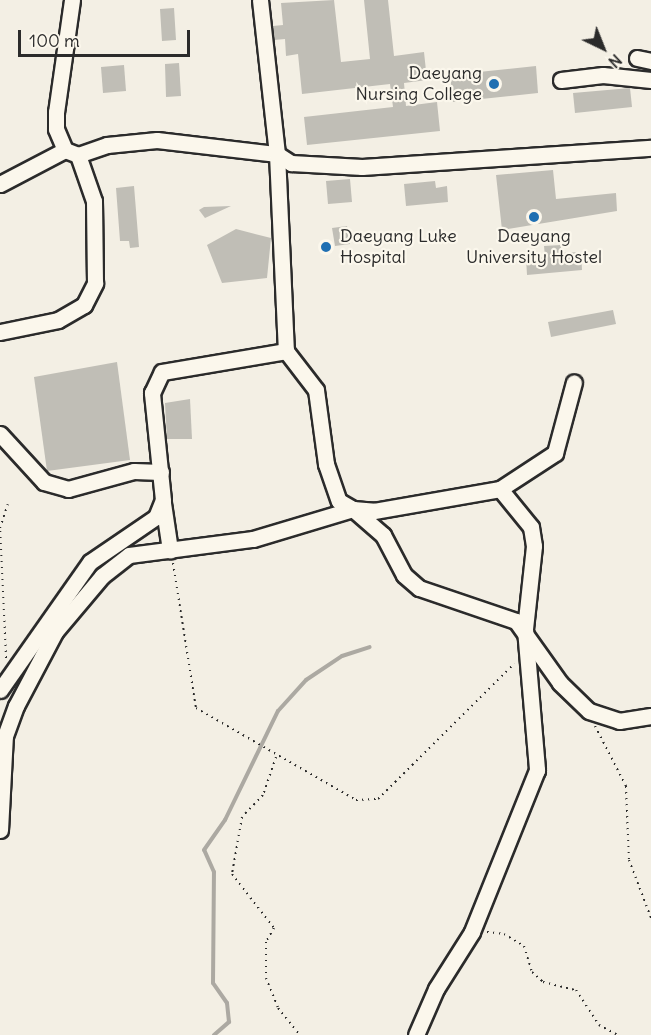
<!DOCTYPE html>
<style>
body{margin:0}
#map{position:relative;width:651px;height:1035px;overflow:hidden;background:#f3efe4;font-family:Delius,sans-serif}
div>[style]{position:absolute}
.stream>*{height:4px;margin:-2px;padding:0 2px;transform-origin:2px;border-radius:2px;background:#aca9a2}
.building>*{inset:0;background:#c0beb6}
.path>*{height:2px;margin-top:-1px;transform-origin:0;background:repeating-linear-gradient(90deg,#2b2b2b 0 1.5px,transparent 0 6px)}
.roads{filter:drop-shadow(2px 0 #2b2b2b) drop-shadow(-2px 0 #2b2b2b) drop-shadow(0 2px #2b2b2b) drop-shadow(0 -2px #2b2b2b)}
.minor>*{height:15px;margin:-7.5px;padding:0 7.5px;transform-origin:7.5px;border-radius:7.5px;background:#fbf7ec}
.dots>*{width:16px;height:16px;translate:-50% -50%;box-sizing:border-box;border:3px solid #fbf7ec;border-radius:50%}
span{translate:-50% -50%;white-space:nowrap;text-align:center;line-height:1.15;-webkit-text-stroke:4.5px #fbf7ec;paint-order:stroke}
.poi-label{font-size:18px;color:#2b2b2b}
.right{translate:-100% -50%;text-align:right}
.left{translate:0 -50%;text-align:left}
.north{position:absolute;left:573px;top:18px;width:60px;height:60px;-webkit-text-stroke:4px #fbf7ec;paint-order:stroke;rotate:137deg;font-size:16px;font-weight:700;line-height:24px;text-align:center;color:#2b2b2b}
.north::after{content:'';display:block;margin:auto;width:21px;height:27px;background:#2b2b2b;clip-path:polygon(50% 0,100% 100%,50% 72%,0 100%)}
.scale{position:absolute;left:18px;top:30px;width:172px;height:27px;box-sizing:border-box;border:3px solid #2b2b2b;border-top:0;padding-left:8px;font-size:18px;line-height:21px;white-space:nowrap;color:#2b2b2b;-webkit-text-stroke:4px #fbf7ec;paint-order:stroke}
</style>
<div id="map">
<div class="stream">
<div style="left:214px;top:1035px;width:20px;rotate:-41deg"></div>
<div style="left:229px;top:1022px;width:19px;rotate:-96deg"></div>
<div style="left:227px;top:1003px;width:24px;rotate:-125deg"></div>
<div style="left:213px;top:983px;width:111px;rotate:-89.5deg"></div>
<div style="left:214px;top:872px;width:24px;rotate:-114deg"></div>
<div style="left:204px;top:850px;width:37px;rotate:-55deg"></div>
<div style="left:225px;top:820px;width:121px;rotate:-64.1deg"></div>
<div style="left:278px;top:711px;width:42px;rotate:-47.9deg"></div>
<div style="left:306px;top:680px;width:43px;rotate:-33.7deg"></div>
<div style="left:342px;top:656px;width:29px;rotate:-18deg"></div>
</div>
<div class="building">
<div style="clip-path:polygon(334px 0,341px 62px,370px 59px,364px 0,388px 0,394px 56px,424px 52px,427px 80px,404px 83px,406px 106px,437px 102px,440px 131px,307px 145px,304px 117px,393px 107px,390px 84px,302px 94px,298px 54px,286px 56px,285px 39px,274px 40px,273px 26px,283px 25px,281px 3px)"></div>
<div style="clip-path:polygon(174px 8px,176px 40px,162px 41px,160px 9px)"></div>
<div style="clip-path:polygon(179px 63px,181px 96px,166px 97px,165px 64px)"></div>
<div style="clip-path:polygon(124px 65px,126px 91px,103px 93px,101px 67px)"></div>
<div style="clip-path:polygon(536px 66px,538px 93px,453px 102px,450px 75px)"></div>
<div style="clip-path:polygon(630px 88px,632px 107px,575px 113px,573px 93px)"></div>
<div style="clip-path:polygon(553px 170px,556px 199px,616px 193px,617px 211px,502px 230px,496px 175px)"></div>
<div style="clip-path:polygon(350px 179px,352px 202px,328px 204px,326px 181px)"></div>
<div style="clip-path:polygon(435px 181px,436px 188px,447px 186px,448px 202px,406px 206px,404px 184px)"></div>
<div style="clip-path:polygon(134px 186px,139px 247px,130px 248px,129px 241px,120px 241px,116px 188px)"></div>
<div style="clip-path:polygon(231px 206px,205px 218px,199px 210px,204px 207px)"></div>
<div style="clip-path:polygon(347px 226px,350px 244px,335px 246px,332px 228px)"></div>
<div style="clip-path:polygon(236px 229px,271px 238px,267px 278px,222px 283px,207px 245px)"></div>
<div style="clip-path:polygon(561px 245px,561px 253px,581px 252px,582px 270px,527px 275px,526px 258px,545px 257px,544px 246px)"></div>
<div style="clip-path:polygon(613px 310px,616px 324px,551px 337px,548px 322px)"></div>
<div style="clip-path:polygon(117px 362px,130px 460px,47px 471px,34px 377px)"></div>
<div style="clip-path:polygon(190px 399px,192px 439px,167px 439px,165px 403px)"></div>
</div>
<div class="path">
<div style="left:173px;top:563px;width:147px;rotate:81deg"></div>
<div style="left:196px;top:708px;width:185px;rotate:29.9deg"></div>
<div style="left:356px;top:800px;width:22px;rotate:-3deg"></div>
<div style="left:378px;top:799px;width:192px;rotate:-44.8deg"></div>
<div style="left:6px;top:658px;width:130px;rotate:-92.6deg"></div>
<div style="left:0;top:528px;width:25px;rotate:-72deg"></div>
<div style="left:595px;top:726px;width:68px;rotate:62.7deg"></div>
<div style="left:626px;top:786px;width:74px;rotate:87.7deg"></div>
<div style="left:629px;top:860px;width:62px;rotate:69.2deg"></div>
<div style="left:276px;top:757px;width:40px;rotate:108.9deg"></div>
<div style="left:263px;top:795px;width:30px;rotate:134deg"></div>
<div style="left:242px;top:817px;width:58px;rotate:100deg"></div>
<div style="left:232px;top:874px;width:68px;rotate:52.1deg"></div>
<div style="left:274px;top:928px;width:16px;rotate:120deg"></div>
<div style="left:266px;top:942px;width:36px;rotate:90deg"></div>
<div style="left:266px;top:978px;width:32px;rotate:68deg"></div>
<div style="left:278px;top:1008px;width:35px;rotate:51deg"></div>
<div style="left:487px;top:932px;width:17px;rotate:7deg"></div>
<div style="left:504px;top:934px;width:23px;rotate:31deg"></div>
<div style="left:524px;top:946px;width:27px;rotate:73deg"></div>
<div style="left:532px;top:972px;width:15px;rotate:42deg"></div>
<div style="left:543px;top:982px;width:34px;rotate:14deg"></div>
<div style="left:576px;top:990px;width:42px;rotate:56.7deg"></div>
<div style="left:599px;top:1025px;width:21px;rotate:28deg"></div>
</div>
<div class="roads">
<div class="minor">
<div style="left:72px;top:0;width:113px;rotate:98.1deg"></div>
<div style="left:56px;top:112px;width:17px;rotate:90deg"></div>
<div style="left:56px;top:129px;width:23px;rotate:67deg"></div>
<div style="left:65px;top:150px;width:14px;rotate:21deg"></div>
<div style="left:78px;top:155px;width:31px;rotate:-19deg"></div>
<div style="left:107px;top:145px;width:50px;rotate:-5.7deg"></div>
<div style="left:157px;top:140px;width:121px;rotate:6.7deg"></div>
<div style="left:277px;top:154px;width:197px;rotate:87.4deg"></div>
<div style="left:260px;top:0;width:155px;rotate:83.7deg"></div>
<div style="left:277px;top:154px;width:17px;rotate:33deg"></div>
<div style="left:291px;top:163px;width:71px;rotate:3.2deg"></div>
<div style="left:362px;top:167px;width:290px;rotate:-3.8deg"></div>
<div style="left:637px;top:58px;width:14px;rotate:12deg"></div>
<div style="left:561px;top:80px;width:42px;rotate:-6.8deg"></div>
<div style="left:603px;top:75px;width:48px;rotate:5.9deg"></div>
<div style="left:0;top:184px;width:73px;rotate:-27.6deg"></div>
<div style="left:0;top:332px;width:59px;rotate:-11.7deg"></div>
<div style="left:58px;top:320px;width:30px;rotate:-30deg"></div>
<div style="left:84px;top:305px;width:25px;rotate:-63deg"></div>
<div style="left:95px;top:283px;width:82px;rotate:-90.7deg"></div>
<div style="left:94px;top:201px;width:49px;rotate:-109.2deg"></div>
<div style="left:286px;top:351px;width:49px;rotate:52.4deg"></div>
<div style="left:316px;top:390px;width:75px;rotate:82.3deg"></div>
<div style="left:326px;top:464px;width:39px;rotate:71deg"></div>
<div style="left:339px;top:501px;width:16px;rotate:30deg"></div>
<div style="left:353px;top:509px;width:21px;rotate:5deg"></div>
<div style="left:374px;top:511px;width:128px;rotate:-9.9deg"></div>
<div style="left:500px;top:489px;width:49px;rotate:50.8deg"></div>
<div style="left:531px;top:527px;width:19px;rotate:81deg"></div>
<div style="left:534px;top:546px;width:83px;rotate:96.2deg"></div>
<div style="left:525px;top:629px;width:142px;rotate:85.1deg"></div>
<div style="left:537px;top:770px;width:175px;rotate:111.9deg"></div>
<div style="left:472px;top:932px;width:67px;rotate:122.3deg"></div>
<div style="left:436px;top:989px;width:50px;rotate:113.5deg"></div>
<div style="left:0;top:434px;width:65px;rotate:47.5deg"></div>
<div style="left:44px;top:482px;width:25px;rotate:16deg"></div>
<div style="left:68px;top:489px;width:68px;rotate:-15.3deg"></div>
<div style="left:134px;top:471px;width:27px;rotate:2deg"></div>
<div style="left:500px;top:489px;width:66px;rotate:-33.2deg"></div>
<div style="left:555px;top:453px;width:73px;rotate:-75deg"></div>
<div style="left:163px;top:503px;width:48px;rotate:81.5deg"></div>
<div style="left:0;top:690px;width:156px;rotate:-54.9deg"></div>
<div style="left:90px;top:562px;width:80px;rotate:-34.3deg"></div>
<div style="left:156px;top:517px;width:18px;rotate:-68deg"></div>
<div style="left:163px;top:500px;width:108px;rotate:-95.9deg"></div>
<div style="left:152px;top:393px;width:23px;rotate:-65deg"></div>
<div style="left:162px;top:372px;width:126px;rotate:-9.6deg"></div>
<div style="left:0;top:830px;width:94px;rotate:-87deg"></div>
<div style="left:5px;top:736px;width:32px;rotate:-70deg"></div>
<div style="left:16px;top:706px;width:84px;rotate:-62.2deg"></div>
<div style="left:55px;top:632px;width:73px;rotate:-50deg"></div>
<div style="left:102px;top:576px;width:34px;rotate:-38deg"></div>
<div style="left:129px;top:555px;width:125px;rotate:-7.4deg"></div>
<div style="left:253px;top:539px;width:104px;rotate:-16.7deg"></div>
<div style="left:353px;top:509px;width:40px;rotate:41deg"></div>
<div style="left:383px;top:535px;width:45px;rotate:62.3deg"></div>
<div style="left:404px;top:575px;width:20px;rotate:41deg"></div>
<div style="left:419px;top:588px;width:102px;rotate:18.8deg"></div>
<div style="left:516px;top:621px;width:76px;rotate:54.6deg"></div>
<div style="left:560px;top:683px;width:40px;rotate:44deg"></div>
<div style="left:589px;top:711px;width:32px;rotate:18deg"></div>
<div style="left:619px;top:721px;width:32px;rotate:-9deg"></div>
</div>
</div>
<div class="dots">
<div style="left:494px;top:84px;background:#1f6fb2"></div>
<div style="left:534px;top:217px;background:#1f6fb2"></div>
<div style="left:326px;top:247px;background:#1f6fb2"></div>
</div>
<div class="poi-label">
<span class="right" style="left:482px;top:84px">Daeyang<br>Nursing College</span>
<span class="left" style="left:340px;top:247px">Daeyang Luke<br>Hospital</span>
<span style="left:534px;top:247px">Daeyang<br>University Hostel</span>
</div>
<div class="north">N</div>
<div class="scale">100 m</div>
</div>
